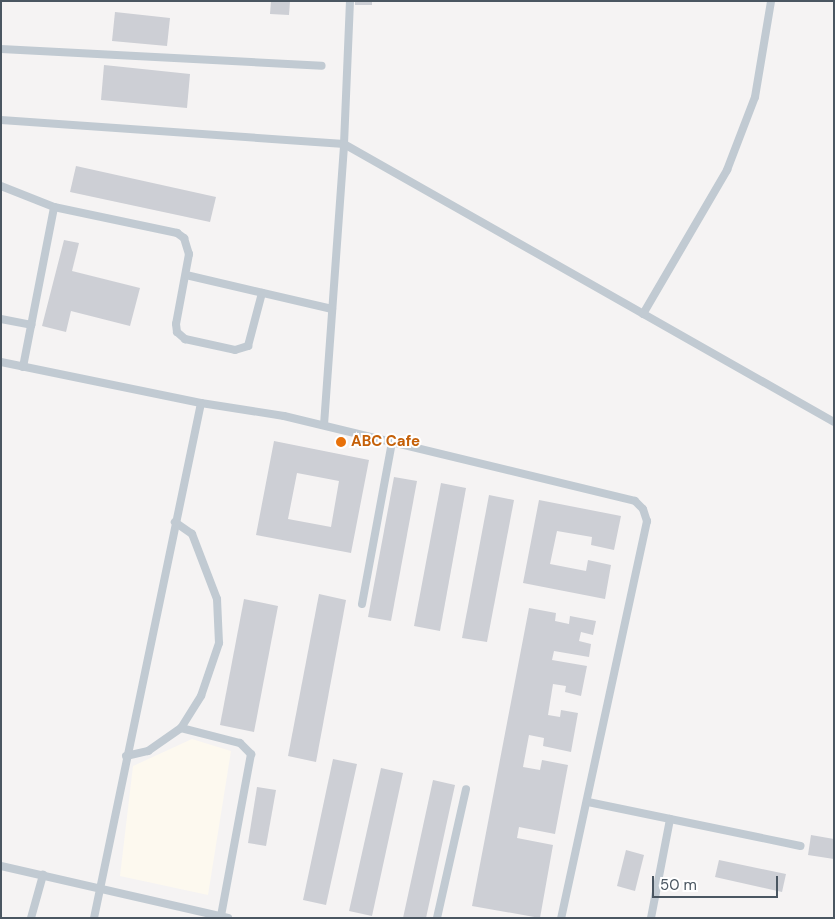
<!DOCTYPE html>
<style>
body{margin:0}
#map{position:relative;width:835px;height:919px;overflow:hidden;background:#f5f3f3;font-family:"DM Sans",sans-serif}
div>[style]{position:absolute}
.commercial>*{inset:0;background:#fdf9ef}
.building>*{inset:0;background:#cdcfd5}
.service>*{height:8px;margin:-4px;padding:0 4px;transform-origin:4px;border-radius:4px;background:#c1cad2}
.dots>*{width:14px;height:14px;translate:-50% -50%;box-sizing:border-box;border:2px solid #fff;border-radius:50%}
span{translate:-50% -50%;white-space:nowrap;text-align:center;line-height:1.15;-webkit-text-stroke:4px #fff;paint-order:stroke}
.food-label{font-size:15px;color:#c56008;font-weight:700}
.left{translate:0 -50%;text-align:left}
.frame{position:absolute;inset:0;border:2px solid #4a5661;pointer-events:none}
.scale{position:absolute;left:652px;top:876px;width:126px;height:22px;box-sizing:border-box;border:2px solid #4a5661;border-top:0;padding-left:6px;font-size:15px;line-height:18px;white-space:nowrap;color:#4a5661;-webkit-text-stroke:4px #fff;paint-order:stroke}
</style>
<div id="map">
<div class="commercial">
<div style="clip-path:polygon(192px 739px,231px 751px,208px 895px,120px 876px,133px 766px)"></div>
</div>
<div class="building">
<div style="clip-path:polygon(271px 1px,290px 1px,289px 15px,270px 14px)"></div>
<div style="clip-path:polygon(355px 1px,372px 1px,372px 5px,355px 5px)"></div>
<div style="clip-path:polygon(115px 12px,170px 18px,167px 46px,112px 41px)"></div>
<div style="clip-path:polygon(104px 65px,190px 74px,187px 108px,101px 100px)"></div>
<div style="clip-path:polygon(76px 166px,216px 197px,210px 222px,70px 192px)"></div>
<div style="clip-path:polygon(64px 240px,79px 243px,72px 271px,140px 288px,130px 326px,71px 311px,66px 332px,42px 326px)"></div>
<div style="clip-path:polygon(evenodd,274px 441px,369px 460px,351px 553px,256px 535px,274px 441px,297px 473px,339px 481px,331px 527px,288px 519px,297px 473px)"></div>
<div style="clip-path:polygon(394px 477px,417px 481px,391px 621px,368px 617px)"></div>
<div style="clip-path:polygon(441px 483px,466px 488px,440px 631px,414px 626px)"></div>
<div style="clip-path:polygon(489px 495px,514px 500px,487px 642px,462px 638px)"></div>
<div style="clip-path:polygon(539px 500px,621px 516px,614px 550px,591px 545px,592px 537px,557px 531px,550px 564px,586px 571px,588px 560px,611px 565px,605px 599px,523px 583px)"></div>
<div style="clip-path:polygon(319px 594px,346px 600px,316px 762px,288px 756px)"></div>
<div style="clip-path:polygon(244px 599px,278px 606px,254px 732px,220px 725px)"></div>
<div style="clip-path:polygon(529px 608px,556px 613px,555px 621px,569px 624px,570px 616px,596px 621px,593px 635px,581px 632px,579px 641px,591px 644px,589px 657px,554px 651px,552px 660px,587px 666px,581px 696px,565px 692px,566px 686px,553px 684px,548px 715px,560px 717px,561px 710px,578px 713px,571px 752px,543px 746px,544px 738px,529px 735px,523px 767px,540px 770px,542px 760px,568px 765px,555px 834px,519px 827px,517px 838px,553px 845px,540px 918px,472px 906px)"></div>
<div style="clip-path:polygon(333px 759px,357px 764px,326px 905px,303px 900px)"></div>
<div style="clip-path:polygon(381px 768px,403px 773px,372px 916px,349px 911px)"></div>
<div style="clip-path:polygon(433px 780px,455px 785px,426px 918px,403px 918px)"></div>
<div style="clip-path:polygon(257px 787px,276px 790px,266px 846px,248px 843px)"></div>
<div style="clip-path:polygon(811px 835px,834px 839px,834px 859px,808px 855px)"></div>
<div style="clip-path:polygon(626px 850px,644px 855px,635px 891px,617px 886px)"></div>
<div style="clip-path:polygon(719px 860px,786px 874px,782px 892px,715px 877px)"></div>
</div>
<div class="service">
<div style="left:1px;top:49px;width:321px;rotate:3deg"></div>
<div style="left:1px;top:120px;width:344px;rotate:4deg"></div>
<div style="left:344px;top:144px;width:143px;rotate:-87.6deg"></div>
<div style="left:1px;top:186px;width:57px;rotate:21.6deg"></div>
<div style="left:54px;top:207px;width:126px;rotate:11.9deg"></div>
<div style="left:177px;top:233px;width:9px;rotate:36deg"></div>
<div style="left:184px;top:238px;width:17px;rotate:73deg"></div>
<div style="left:189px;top:254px;width:71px;rotate:100.5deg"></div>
<div style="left:176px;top:324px;width:8px;rotate:83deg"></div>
<div style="left:177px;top:332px;width:11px;rotate:41deg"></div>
<div style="left:185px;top:339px;width:51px;rotate:12.4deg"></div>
<div style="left:235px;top:350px;width:14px;rotate:-17deg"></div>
<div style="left:248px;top:346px;width:55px;rotate:-75.2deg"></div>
<div style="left:186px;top:275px;width:150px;rotate:13.1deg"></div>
<div style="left:643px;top:314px;width:167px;rotate:-59.7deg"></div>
<div style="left:727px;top:170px;width:78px;rotate:-69deg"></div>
<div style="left:755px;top:97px;width:97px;rotate:-80.5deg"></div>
<div style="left:1px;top:319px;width:31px;rotate:11deg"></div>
<div style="left:1px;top:362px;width:204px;rotate:11.6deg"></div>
<div style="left:201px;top:403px;width:84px;rotate:8.9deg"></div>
<div style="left:284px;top:416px;width:361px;rotate:13.6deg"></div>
<div style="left:635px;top:501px;width:11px;rotate:45deg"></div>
<div style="left:643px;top:509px;width:13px;rotate:72deg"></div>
<div style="left:647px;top:521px;width:406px;rotate:102.2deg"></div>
<div style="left:23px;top:367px;width:163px;rotate:-79deg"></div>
<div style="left:324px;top:425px;width:282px;rotate:-85.9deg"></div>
<div style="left:344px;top:144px;width:563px;rotate:29.57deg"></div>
<div style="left:362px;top:604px;width:165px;rotate:-79.5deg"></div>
<div style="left:181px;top:728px;width:61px;rotate:14.3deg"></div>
<div style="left:240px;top:743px;width:16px;rotate:45deg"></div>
<div style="left:251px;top:754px;width:165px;rotate:100.5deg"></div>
<div style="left:126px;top:756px;width:23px;rotate:-13deg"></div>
<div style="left:148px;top:751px;width:40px;rotate:-34.9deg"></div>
<div style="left:181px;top:728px;width:38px;rotate:-58deg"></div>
<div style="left:201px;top:696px;width:56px;rotate:-71.2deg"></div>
<div style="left:219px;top:643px;width:44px;rotate:-92.6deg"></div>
<div style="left:217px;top:599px;width:70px;rotate:-111deg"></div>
<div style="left:192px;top:534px;width:21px;rotate:-145deg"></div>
<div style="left:588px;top:802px;width:217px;rotate:11.7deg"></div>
<div style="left:1px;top:866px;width:233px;rotate:12.9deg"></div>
<div style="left:31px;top:918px;width:45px;rotate:-74.4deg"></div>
<div style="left:94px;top:918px;width:526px;rotate:-78.26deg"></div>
<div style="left:437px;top:918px;width:132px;rotate:-77.3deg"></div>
<div style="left:651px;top:918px;width:101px;rotate:-79.1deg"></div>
</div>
<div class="dots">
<div style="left:341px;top:442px;background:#e8710a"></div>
</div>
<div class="food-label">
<span class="left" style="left:351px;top:442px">ABC Cafe</span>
</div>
<div class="frame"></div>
<div class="scale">50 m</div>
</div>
